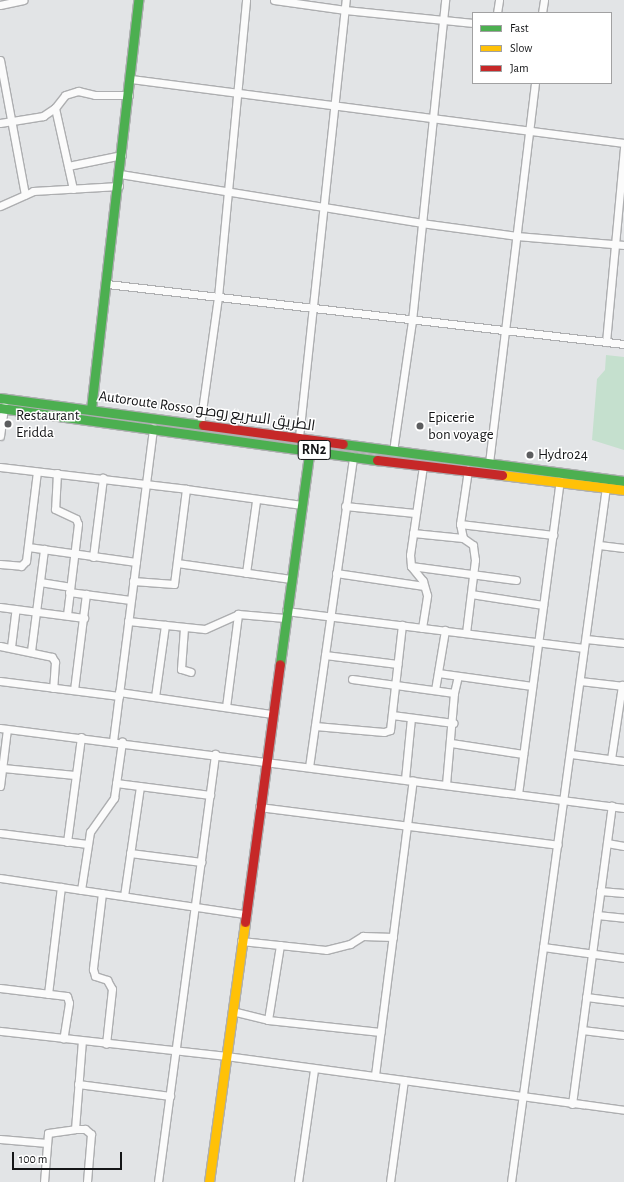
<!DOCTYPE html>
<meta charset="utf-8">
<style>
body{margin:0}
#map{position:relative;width:624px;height:1182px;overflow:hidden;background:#e2e4e6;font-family:"Alegreya Sans",Cairo,sans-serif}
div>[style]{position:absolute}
.green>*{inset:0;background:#c5e0ce}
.roads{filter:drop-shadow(1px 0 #adaeb0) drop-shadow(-1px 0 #adaeb0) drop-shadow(0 1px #adaeb0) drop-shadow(0 -1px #adaeb0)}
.street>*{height:7px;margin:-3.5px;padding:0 3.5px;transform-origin:3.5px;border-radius:3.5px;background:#fbfbfb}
.fast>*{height:9px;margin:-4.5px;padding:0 4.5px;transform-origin:4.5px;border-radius:4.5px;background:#4caf50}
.slow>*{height:9px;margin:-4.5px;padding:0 4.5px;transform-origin:4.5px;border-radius:4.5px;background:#ffc107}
.jam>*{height:9px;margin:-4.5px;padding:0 4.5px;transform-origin:4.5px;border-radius:4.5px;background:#c62828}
.dots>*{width:11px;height:11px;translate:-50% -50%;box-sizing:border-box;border:2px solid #fff;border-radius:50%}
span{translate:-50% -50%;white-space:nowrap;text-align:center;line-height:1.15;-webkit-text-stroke:3px #fff;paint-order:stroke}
.shield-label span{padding:1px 3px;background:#fff;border:1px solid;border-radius:3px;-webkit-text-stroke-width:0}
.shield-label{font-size:14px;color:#141517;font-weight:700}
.street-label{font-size:15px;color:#141517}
.poi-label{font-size:15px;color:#141517}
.left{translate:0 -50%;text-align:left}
.legend{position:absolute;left:472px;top:12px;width:140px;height:72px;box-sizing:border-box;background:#fff;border:1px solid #a1a1a2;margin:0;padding:5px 7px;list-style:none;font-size:12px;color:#141517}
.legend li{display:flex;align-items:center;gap:8px;height:20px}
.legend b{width:20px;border:1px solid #a1a1a2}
.scale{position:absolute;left:12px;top:1152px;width:110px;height:18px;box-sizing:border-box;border:2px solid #141517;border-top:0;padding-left:5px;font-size:12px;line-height:14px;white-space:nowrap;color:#141517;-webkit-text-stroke:3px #fff;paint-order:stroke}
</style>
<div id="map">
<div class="green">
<div style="clip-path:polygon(606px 355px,624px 357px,624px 450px,592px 440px,597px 379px,605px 370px)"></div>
</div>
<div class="roads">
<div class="street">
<div style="left:274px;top:0;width:72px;rotate:8deg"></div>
<div style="left:345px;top:10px;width:129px;rotate:5.8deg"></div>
<div style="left:0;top:5px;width:24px;rotate:-12deg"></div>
<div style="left:497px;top:13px;width:13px;rotate:-81deg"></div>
<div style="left:542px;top:13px;width:13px;rotate:-81deg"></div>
<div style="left:0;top:60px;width:137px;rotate:79.5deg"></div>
<div style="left:131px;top:79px;width:497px;rotate:7.4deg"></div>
<div style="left:55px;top:108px;width:83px;rotate:77.5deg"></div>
<div style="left:0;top:123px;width:44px;rotate:-9.2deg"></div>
<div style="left:43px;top:116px;width:14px;rotate:-34deg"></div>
<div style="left:55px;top:108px;width:16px;rotate:-52deg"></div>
<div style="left:65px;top:95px;width:14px;rotate:-17deg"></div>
<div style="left:78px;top:91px;width:17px;rotate:13deg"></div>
<div style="left:95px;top:95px;width:34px"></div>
<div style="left:68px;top:166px;width:55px;rotate:-11.5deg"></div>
<div style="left:120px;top:174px;width:305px;rotate:9.2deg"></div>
<div style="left:421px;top:223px;width:97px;rotate:7.7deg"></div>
<div style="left:517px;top:236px;width:107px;rotate:4.8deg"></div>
<div style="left:0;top:206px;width:36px;rotate:-24deg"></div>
<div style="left:33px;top:191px;width:86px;rotate:-3.3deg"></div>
<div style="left:107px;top:284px;width:520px;rotate:6.62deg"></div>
<div style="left:606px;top:342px;width:196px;rotate:-84.7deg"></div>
<div style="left:200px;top:425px;width:129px;rotate:-82deg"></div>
<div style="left:218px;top:297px;width:298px;rotate:-84.6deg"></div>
<div style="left:0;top:436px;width:30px;rotate:-82deg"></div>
<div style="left:299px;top:437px;width:440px;rotate:-83.9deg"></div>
<div style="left:393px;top:451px;width:131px;rotate:-81.7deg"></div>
<div style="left:412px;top:321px;width:323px;rotate:-84.1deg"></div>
<div style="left:489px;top:463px;width:383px;rotate:-83.1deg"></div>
<div style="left:0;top:467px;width:187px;rotate:6.7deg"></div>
<div style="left:57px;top:473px;width:36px;rotate:93deg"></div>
<div style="left:55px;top:509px;width:23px;rotate:25deg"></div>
<div style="left:76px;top:519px;width:5px;rotate:68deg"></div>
<div style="left:78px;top:524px;width:92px;rotate:96.9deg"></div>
<div style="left:345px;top:506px;width:70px;rotate:5.7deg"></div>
<div style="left:460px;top:524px;width:94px;rotate:6.7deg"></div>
<div style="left:413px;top:533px;width:50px;rotate:5.7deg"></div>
<div style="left:599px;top:545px;width:25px;rotate:7deg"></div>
<div style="left:28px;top:547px;width:109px;rotate:7.9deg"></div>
<div style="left:93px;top:557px;width:80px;rotate:-82.8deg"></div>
<div style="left:177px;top:563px;width:115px;rotate:8deg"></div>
<div style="left:0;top:564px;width:21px;rotate:5deg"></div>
<div style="left:21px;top:566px;width:7px;rotate:-45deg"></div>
<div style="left:26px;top:561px;width:90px;rotate:-83deg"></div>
<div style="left:411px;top:566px;width:106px;rotate:7.6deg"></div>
<div style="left:246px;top:573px;width:73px;rotate:-82.1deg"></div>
<div style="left:336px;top:573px;width:89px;rotate:8.4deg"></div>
<div style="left:133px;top:581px;width:41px;rotate:4.2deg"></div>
<div style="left:174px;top:584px;width:96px;rotate:-82.8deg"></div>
<div style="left:186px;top:489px;width:117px;rotate:7.9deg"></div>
<div style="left:40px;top:582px;width:30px;rotate:9deg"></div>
<div style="left:69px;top:592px;width:62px;rotate:7.5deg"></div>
<div style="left:471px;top:594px;width:73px;rotate:8.7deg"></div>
<div style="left:0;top:607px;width:85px;rotate:7.5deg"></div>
<div style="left:286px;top:611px;width:300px;rotate:7.1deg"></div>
<div style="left:128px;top:621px;width:77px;rotate:5.9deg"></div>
<div style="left:205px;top:629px;width:36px;rotate:-24deg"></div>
<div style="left:238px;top:614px;width:47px;rotate:4.9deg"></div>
<div style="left:184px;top:628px;width:41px;rotate:94.2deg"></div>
<div style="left:181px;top:669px;width:10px;rotate:17deg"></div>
<div style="left:422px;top:628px;width:33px;rotate:-81deg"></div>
<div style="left:427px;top:595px;width:15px;rotate:-106deg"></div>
<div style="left:423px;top:581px;width:19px;rotate:-129deg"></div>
<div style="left:411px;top:566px;width:11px;rotate:-95deg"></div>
<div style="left:410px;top:555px;width:90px;rotate:-81.7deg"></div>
<div style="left:466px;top:633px;width:74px;rotate:-83deg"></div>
<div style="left:475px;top:560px;width:15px;rotate:-98deg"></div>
<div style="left:473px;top:545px;width:12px;rotate:-145deg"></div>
<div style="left:463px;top:538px;width:14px;rotate:-102deg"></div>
<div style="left:460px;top:524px;width:55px;rotate:-81.6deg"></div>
<div style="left:586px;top:639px;width:38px;rotate:6deg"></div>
<div style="left:0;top:646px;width:53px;rotate:11.9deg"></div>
<div style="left:52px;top:657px;width:6px;rotate:59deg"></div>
<div style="left:55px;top:662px;width:26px;rotate:94deg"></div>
<div style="left:11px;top:647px;width:38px;rotate:-83deg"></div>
<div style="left:31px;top:651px;width:103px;rotate:-82.7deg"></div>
<div style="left:325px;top:655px;width:73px;rotate:7.1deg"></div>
<div style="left:438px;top:673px;width:95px;rotate:7.9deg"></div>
<div style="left:352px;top:679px;width:103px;rotate:7.8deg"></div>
<div style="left:454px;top:693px;width:92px;rotate:95deg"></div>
<div style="left:0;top:681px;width:120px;rotate:7.2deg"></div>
<div style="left:580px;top:681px;width:44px;rotate:6.5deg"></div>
<div style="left:74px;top:690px;width:97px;rotate:-82.9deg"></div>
<div style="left:435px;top:690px;width:61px;rotate:-80.5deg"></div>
<div style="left:119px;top:692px;width:155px;rotate:8.2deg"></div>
<div style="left:454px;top:693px;width:17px;rotate:-77deg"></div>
<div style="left:155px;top:697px;width:73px;rotate:-82.1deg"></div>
<div style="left:226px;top:707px;width:94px;rotate:-82.6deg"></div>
<div style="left:392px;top:715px;width:62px;rotate:7.5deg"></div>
<div style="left:315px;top:726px;width:69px;rotate:5deg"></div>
<div style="left:384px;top:732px;width:6px;rotate:-18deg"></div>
<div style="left:390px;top:730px;width:106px;rotate:-83.5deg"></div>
<div style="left:0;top:728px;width:629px;rotate:7.31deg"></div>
<div style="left:113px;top:741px;width:316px;rotate:-82.7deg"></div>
<div style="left:451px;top:743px;width:73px;rotate:8.7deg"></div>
<div style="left:571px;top:754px;width:53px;rotate:7.5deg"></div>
<div style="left:611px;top:759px;width:75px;rotate:-81.5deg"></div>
<div style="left:309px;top:767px;width:314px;rotate:-81.9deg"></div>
<div style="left:3px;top:768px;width:72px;rotate:5.6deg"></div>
<div style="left:405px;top:779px;width:61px;rotate:-84.4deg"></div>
<div style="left:116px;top:783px;width:95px;rotate:7.3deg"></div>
<div style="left:0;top:786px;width:57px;rotate:-83deg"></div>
<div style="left:518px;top:794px;width:316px;rotate:-82.4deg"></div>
<div style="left:259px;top:807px;width:301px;rotate:7.2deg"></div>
<div style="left:0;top:833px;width:88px;rotate:7.2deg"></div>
<div style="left:67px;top:842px;width:106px;rotate:-82.4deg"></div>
<div style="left:607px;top:843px;width:17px;rotate:10deg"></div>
<div style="left:130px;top:853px;width:72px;rotate:7.2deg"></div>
<div style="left:0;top:878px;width:247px;rotate:8.4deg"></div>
<div style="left:81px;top:890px;width:59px;rotate:-81.2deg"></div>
<div style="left:90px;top:832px;width:42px;rotate:-54.8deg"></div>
<div style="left:114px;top:798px;width:57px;rotate:-81.9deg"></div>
<div style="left:600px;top:891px;width:24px;rotate:5deg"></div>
<div style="left:102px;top:893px;width:77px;rotate:96.8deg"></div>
<div style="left:93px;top:969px;width:7px;rotate:74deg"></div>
<div style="left:95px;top:976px;width:13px;rotate:18deg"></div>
<div style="left:107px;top:980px;width:10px;rotate:61deg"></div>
<div style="left:112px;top:989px;width:55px;rotate:96.2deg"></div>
<div style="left:124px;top:896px;width:111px;rotate:-81.7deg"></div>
<div style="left:597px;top:915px;width:27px;rotate:6deg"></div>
<div style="left:241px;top:941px;width:85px;rotate:6deg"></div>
<div style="left:326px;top:950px;width:25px;rotate:-14deg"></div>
<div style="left:350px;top:944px;width:15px;rotate:-32deg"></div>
<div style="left:363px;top:936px;width:30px;rotate:2deg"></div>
<div style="left:543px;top:947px;width:82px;rotate:7.7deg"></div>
<div style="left:0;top:988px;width:67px;rotate:6.8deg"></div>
<div style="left:67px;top:996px;width:7px;rotate:74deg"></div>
<div style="left:69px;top:1003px;width:36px;rotate:99deg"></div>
<div style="left:48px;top:994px;width:108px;rotate:-83.1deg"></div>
<div style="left:586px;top:997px;width:38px;rotate:7deg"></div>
<div style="left:232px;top:1011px;width:37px;rotate:14deg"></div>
<div style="left:268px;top:1020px;width:113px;rotate:6.1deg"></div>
<div style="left:268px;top:1020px;width:76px;rotate:-80.9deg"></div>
<div style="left:582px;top:1030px;width:42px;rotate:6.8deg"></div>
<div style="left:0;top:1031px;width:227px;rotate:6.3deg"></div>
<div style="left:226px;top:1056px;width:402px;rotate:7.7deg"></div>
<div style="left:375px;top:1075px;width:297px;rotate:-82.7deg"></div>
<div style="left:78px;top:1084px;width:93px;rotate:7.4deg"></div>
<div style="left:572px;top:1104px;width:301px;rotate:-82.4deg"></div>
<div style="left:75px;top:1129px;width:88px;rotate:-85.5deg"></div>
<div style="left:0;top:1139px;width:47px;rotate:4.9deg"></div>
<div style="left:44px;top:1182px;width:49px;rotate:-85.3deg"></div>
<div style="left:48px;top:1133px;width:27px;rotate:-8deg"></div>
<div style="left:75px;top:1129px;width:10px"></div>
<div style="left:85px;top:1129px;width:8px;rotate:40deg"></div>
<div style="left:91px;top:1134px;width:48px;rotate:94.8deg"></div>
<div style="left:158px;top:1182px;width:432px;rotate:-82.4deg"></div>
<div style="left:298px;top:1182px;width:114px;rotate:-81.9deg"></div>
<div style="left:390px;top:1182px;width:103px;rotate:-82.2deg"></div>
<div style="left:511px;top:1182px;width:701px;rotate:-82.22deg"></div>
</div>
<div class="fast">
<div style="left:0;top:398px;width:205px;rotate:7.6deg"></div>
<div style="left:0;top:408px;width:381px;rotate:7.9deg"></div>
<div style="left:91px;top:409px;width:412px;rotate:-83.4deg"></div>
<div style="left:343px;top:444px;width:283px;rotate:7.5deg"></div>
<div style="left:280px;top:664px;width:217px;rotate:-82.1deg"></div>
</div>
<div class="slow">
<div style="left:502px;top:475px;width:123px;rotate:7deg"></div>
<div style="left:209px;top:1182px;width:262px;rotate:-82.1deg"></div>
</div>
<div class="jam">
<div style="left:203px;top:425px;width:141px;rotate:7.7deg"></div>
<div style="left:377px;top:460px;width:126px;rotate:6.8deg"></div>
<div style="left:245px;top:922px;width:260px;rotate:-82.3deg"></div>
</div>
</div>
<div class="dots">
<div style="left:8px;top:424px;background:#5c5d5f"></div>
<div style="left:420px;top:426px;background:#5c5d5f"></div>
<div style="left:530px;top:455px;background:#5c5d5f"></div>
</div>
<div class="shield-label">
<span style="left:314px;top:450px">RN2</span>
</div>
<div class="street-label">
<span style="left:207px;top:411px;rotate:8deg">Autoroute Rosso الطريق السريع روصو</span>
</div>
<div class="poi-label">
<span class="left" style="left:16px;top:424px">Restaurant<br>Eridda</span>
<span class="left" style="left:428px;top:426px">Epicerie<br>bon voyage</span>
<span class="left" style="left:538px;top:455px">Hydro24</span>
</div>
<ul class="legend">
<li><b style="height:5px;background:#4caf50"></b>Fast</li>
<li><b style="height:5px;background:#ffc107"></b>Slow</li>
<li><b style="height:5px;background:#c62828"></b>Jam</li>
</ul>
<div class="scale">100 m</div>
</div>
